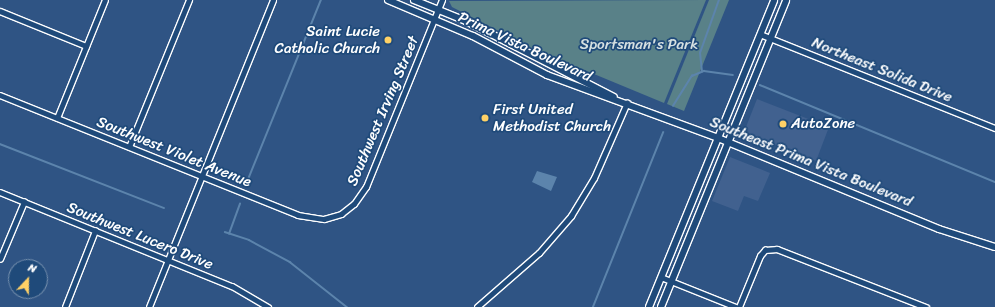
<!DOCTYPE html>
<style>
body{margin:0}
#map{position:relative;width:995px;height:307px;overflow:hidden;background:#2f5484;font-family:Sriracha,sans-serif}
div>[style]{position:absolute}
.built>*{inset:0;background:#41618f}
.green>*{inset:0;background:#598188}
.water>*{inset:0;background:#5c84ac}
.stream>*{height:1.5px;margin:-0.75px;padding:0 0.75px;transform-origin:0.75px;border-radius:0.75px;background:#5c84ac}
.roads{filter:drop-shadow(1px 0 #fff) drop-shadow(-1px 0 #fff) drop-shadow(0 1px #fff) drop-shadow(0 -1px #fff)}
.minor>*{height:4.5px;margin:-2.25px;padding:0 2.25px;transform-origin:2.25px;border-radius:2.25px;background:#1f4a7a}
.secondary>*{height:6px;margin:-3px;padding:0 3px;transform-origin:3px;border-radius:3px;background:#1f4a7a}
.dots>*{width:11px;height:11px;translate:-50% -50%;box-sizing:border-box;border:2px solid #1f4a7a;border-radius:50%}
span{translate:-50% -50%;white-space:nowrap;text-align:center;line-height:1.15;-webkit-text-stroke:3.5px #1f4a7a;paint-order:stroke}
.poi-label{font-size:15px;color:#fff}
.right{translate:-100% -50%;text-align:right}
.left{translate:0 -50%;text-align:left}
.park-label{font-size:15px;color:#d6e0e1}
.street-label{font-size:15px;color:#fff}
.north{position:absolute;left:8px;top:259px;width:40px;height:40px;box-sizing:border-box;background:#1f4a7a;border:1px solid #7992af;border-radius:50%;rotate:22deg;font-size:11px;font-weight:700;line-height:16px;text-align:center;color:#fff}
.north::after{content:'';display:block;margin:auto;width:14px;height:18px;background:#ffd166;clip-path:polygon(50% 0,100% 100%,50% 72%,0 100%)}
</style>
<div id="map">
<div class="built">
<div style="clip-path:polygon(757px 99px,829px 127px,816px 161px,744px 132px)"></div>
<div style="clip-path:polygon(730px 157px,770px 173px,758px 201px,744px 196px,738px 211px,712px 201px)"></div>
</div>
<div class="green">
<div style="clip-path:polygon(706px 0,664px 103px,536px 50px,452px 7px,449px 1px)"></div>
<div style="clip-path:polygon(709px 0,729px 0,684px 111px,667px 104px)"></div>
</div>
<div class="water">
<div style="clip-path:polygon(537px 171px,557px 177px,551px 191px,532px 182px)"></div>
</div>
<div class="stream">
<div style="left:702px;top:72px;width:19px;rotate:-96deg"></div>
<div style="left:700px;top:53px;width:56px;rotate:-70.3deg"></div>
<div style="left:760px;top:85px;width:254px;rotate:22.4deg"></div>
<div style="left:673px;top:106px;width:36px;rotate:-58deg"></div>
<div style="left:692px;top:76px;width:13px;rotate:-23deg"></div>
<div style="left:704px;top:71px;width:29px;rotate:8deg"></div>
<div style="left:0;top:144px;width:176px;rotate:21.3deg"></div>
<div style="left:247px;top:182px;width:196px;rotate:-67.9deg"></div>
<div style="left:225px;top:232px;width:25px;rotate:18deg"></div>
<div style="left:249px;top:240px;width:47px;rotate:28.2deg"></div>
<div style="left:290px;top:262px;width:73px;rotate:38.3deg"></div>
<div style="left:229px;top:234px;width:32px;rotate:-70deg"></div>
<div style="left:593px;top:307px;width:188px;rotate:-68.1deg"></div>
</div>
<div class="roads">
<div class="minor">
<div style="left:0;top:11px;width:93px;rotate:22.1deg"></div>
<div style="left:760px;top:34px;width:253px;rotate:21.8deg"></div>
<div style="left:0;top:95px;width:321px;rotate:21.9deg"></div>
<div style="left:298px;top:215px;width:26px;rotate:9deg"></div>
<div style="left:324px;top:219px;width:18px;rotate:-16deg"></div>
<div style="left:341px;top:214px;width:16px;rotate:-38deg"></div>
<div style="left:354px;top:204px;width:21px;rotate:-55deg"></div>
<div style="left:366px;top:187px;width:202px;rotate:-67.9deg"></div>
<div style="left:57px;top:118px;width:127px;rotate:-67.9deg"></div>
<div style="left:129px;top:147px;width:159px;rotate:-67.8deg"></div>
<div style="left:0;top:192px;width:250px;rotate:22.1deg"></div>
<div style="left:232px;top:286px;width:42px;rotate:30.3deg"></div>
<div style="left:0;top:259px;width:62px;rotate:-67.2deg"></div>
<div style="left:661px;top:277px;width:81px;rotate:21.8deg"></div>
<div style="left:65px;top:307px;width:82px;rotate:-68.5deg"></div>
<div style="left:149px;top:307px;width:331px;rotate:-68deg"></div>
<div style="left:477px;top:307px;width:82px;rotate:-41.1deg"></div>
<div style="left:539px;top:253px;width:49px;rotate:-49.1deg"></div>
<div style="left:571px;top:216px;width:44px;rotate:-58.8deg"></div>
<div style="left:594px;top:178px;width:82px;rotate:-66.3deg"></div>
<div style="left:739px;top:307px;width:55px;rotate:-67.6deg"></div>
<div style="left:760px;top:256px;width:8px;rotate:-50deg"></div>
<div style="left:765px;top:250px;width:12px;rotate:-5deg"></div>
<div style="left:777px;top:249px;width:160px;rotate:21.3deg"></div>
</div>
<div class="secondary">
<div style="left:388px;top:0;width:92px;rotate:23deg"></div>
<div style="left:473px;top:36px;width:84px;rotate:27.8deg"></div>
<div style="left:547px;top:75px;width:182px;rotate:20.2deg"></div>
<div style="left:718px;top:138px;width:239px;rotate:22.4deg"></div>
<div style="left:939px;top:229px;width:59px;rotate:17.8deg"></div>
<div style="left:414px;top:0;width:56px;rotate:22deg"></div>
<div style="left:466px;top:21px;width:166px;rotate:27.2deg"></div>
<div style="left:649px;top:307px;width:331px;rotate:-67.8deg"></div>
<div style="left:661px;top:307px;width:331px;rotate:-67.8deg"></div>
</div>
</div>
<div class="dots">
<div style="left:388px;top:40px;background:#ffd166"></div>
<div style="left:485px;top:118px;background:#ffd166"></div>
<div style="left:783px;top:124px;background:#ffd166"></div>
</div>
<div class="poi-label">
<span class="right" style="left:380px;top:40px">Saint Lucie<br>Catholic Church</span>
<span class="left" style="left:493px;top:118px">First United<br>Methodist Church</span>
<span class="left" style="left:791px;top:124px">AutoZone</span>
</div>
<div class="park-label">
<span style="left:639px;top:45px">Sportsman's Park</span>
</div>
<div class="street-label">
<span style="left:525px;top:47px;rotate:25deg">Prima Vista Boulevard</span>
<span style="left:882px;top:70px;rotate:22deg">Northeast Solida Drive</span>
<span style="left:383px;top:111px;rotate:-67deg">Southwest Irving Street</span>
<span style="left:174px;top:152px;rotate:22deg">Southwest Violet Avenue</span>
<span style="left:811px;top:162px;rotate:22deg">Southeast Prima Vista Boulevard</span>
<span style="left:140px;top:236px;rotate:22deg">Southwest Lucero Drive</span>
</div>
<div class="north">N</div>
</div>
